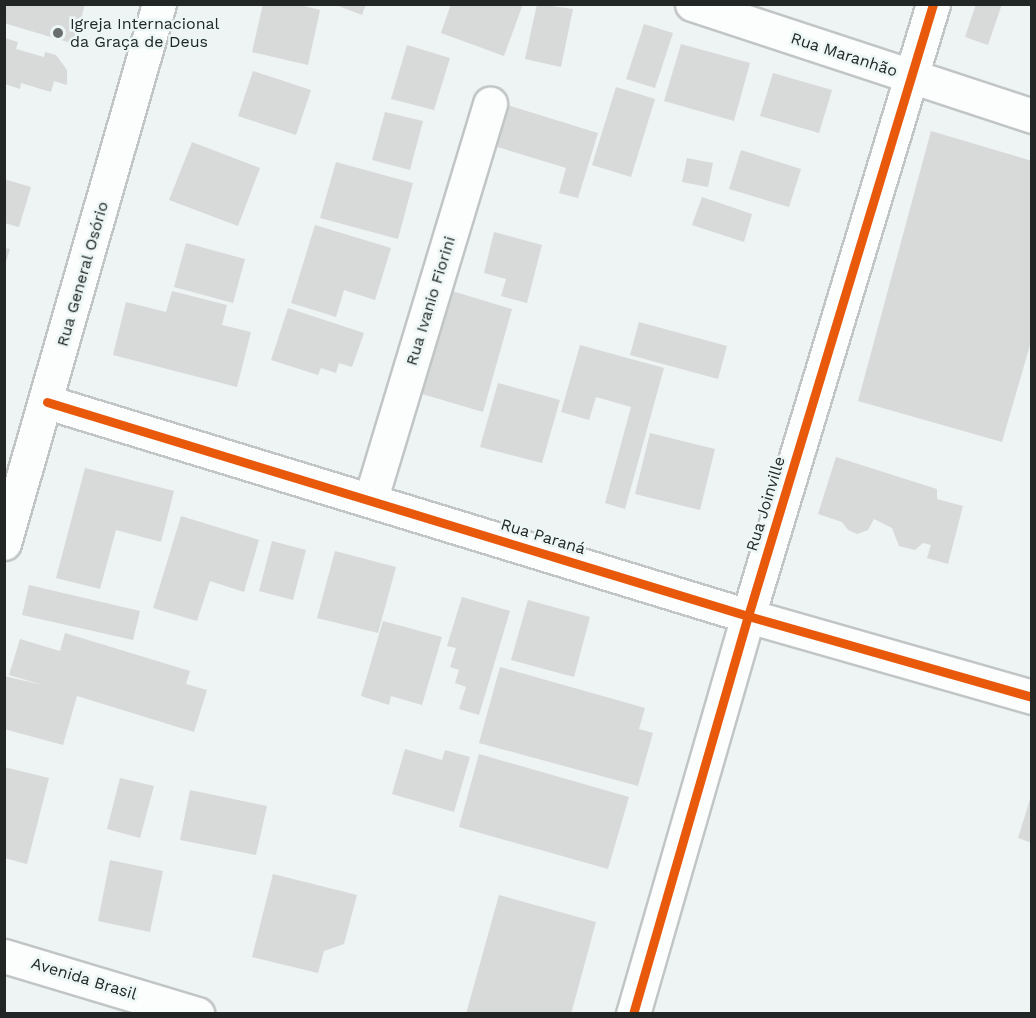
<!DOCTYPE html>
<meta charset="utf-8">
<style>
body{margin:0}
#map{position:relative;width:1036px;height:1018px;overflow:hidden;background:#eef3f3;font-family:"Work Sans",sans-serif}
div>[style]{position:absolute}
.building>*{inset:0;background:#d8dad9}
.roads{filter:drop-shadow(2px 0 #c1c5c5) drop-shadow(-2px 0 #c1c5c5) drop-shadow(0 2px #c1c5c5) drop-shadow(0 -2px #c1c5c5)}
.minor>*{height:33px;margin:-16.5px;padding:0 16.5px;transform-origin:16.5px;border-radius:16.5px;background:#fcfdfd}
.tertiary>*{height:33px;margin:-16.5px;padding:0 16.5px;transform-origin:16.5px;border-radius:16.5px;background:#fcfdfd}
.secondary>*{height:33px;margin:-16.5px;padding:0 16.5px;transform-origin:16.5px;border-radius:16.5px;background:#fcfdfd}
.cycleway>*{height:9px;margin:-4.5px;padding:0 4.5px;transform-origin:4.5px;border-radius:4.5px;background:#e8590c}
.dots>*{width:16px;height:16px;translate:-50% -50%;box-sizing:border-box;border:3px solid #ebf6f5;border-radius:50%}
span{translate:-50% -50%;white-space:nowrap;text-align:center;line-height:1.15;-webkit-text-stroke:5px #ebf6f5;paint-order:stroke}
.poi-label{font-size:16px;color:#222726}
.left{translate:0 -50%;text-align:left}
.street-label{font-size:16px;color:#222726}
.frame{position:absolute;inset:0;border:6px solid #222726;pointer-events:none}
</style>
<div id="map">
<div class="building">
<div style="clip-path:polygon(4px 4px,85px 4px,74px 44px,4px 23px)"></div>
<div style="clip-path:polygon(263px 4px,296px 4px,320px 10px,308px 65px,252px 52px)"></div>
<div style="clip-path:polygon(333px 4px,366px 4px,362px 15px)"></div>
<div style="clip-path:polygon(451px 4px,523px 4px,504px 56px,441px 33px)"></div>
<div style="clip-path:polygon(537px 4px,573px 9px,561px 67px,525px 59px)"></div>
<div style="clip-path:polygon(976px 4px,1002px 4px,988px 45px,965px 37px)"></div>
<div style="clip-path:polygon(644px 24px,673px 33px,655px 88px,626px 79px)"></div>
<div style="clip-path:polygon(5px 38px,18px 42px,16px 49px,44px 57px,45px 52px,56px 55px,67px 70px,67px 85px,54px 81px,51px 92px,21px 83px,20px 89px,5px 84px)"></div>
<div style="clip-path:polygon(681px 44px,750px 63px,734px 121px,664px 101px)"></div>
<div style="clip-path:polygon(407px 45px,450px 58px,434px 110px,391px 99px)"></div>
<div style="clip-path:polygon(253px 71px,311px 90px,296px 135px,238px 116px)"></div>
<div style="clip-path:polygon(773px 73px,832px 90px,819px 133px,760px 116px)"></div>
<div style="clip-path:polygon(616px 87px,655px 99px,631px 177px,592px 165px)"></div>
<div style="clip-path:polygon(504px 104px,598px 133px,578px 198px,559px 193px,566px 168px,491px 145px)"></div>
<div style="clip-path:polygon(385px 112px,423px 121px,410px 170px,372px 160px)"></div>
<div style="clip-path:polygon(931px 131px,1032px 161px,1032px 338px,1002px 442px,858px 401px)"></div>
<div style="clip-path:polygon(192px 142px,260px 168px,238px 226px,169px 200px)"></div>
<div style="clip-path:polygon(741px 150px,801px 169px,789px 207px,729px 189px)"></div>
<div style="clip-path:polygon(687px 158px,713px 163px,708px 187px,682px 182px)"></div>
<div style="clip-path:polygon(336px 162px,413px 183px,398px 239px,320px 218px)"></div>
<div style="clip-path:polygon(4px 179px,31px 187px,19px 227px,4px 223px)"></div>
<div style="clip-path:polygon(702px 197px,752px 214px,744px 242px,692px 225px)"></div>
<div style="clip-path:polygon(315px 225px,391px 248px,375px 300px,344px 290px,336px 317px,291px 303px)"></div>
<div style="clip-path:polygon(494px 232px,542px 245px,527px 303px,501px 296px,506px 279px,484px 273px)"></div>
<div style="clip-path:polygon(186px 243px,245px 259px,233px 303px,174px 287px)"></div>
<div style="clip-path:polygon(5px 248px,10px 249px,5px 265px)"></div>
<div style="clip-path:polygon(172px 291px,227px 305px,222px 325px,251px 332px,237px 387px,113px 355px,126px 302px,166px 312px)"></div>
<div style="clip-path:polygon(452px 291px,512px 309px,483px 412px,422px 394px)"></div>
<div style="clip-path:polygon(288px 308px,364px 333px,352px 367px,339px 363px,336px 373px,321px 368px,318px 375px,271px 360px)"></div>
<div style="clip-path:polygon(639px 322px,727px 346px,718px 379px,630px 355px)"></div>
<div style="clip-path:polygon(580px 345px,664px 368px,625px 509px,605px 503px,631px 407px,596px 397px,589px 420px,561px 412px)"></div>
<div style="clip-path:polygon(498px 383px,560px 400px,542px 463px,480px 447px)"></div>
<div style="clip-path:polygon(650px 433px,715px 449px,700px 510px,635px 494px)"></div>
<div style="clip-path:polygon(836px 457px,937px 489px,937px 499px,963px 506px,948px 564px,927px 558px,931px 545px,923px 543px,915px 550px,899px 546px,892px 528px,874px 519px,868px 530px,857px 534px,848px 530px,842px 522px,818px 514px)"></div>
<div style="clip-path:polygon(85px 468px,174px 491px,161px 542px,116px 530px,100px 589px,56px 578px)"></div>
<div style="clip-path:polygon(181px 516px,259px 540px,244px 592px,210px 581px,197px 621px,153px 608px)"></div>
<div style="clip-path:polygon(272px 541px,306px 550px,293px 600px,259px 591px)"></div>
<div style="clip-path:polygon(335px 551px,396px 567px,378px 633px,317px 618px)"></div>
<div style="clip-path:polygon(29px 585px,140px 611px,133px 640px,22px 615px)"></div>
<div style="clip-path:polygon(462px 597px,510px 611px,479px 715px,459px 709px,466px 687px,455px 683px,459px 670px,450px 667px,456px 648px,447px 646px)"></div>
<div style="clip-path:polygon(528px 600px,590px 617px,574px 677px,511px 660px)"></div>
<div style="clip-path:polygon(383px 621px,442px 637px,422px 705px,391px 696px,389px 705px,361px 696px)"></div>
<div style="clip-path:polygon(65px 633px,190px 671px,186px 684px,207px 690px,194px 732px,77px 696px,63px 745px,4px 729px,4px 676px,43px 685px,9px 675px,20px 639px,60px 651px)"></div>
<div style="clip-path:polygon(500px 667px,645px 708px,639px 729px,653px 733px,638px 786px,479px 743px)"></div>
<div style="clip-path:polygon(405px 749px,442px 760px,445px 750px,470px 757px,454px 812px,392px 794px)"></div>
<div style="clip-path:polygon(479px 754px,629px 797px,608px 869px,459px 827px)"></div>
<div style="clip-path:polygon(4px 767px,49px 778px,27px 864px,4px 858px)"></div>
<div style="clip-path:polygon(120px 778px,154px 786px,140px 838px,107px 829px)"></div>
<div style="clip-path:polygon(190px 790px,267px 806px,256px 855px,180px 840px)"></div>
<div style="clip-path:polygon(1031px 796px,1032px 796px,1032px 843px,1018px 838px)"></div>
<div style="clip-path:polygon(110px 860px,163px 871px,150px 932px,98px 921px)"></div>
<div style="clip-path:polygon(273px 874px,357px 895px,344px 944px,324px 951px,318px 973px,252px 957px)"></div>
<div style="clip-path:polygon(499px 895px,596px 922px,571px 1014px,466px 1014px)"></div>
</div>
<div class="roads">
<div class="minor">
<div style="left:47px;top:402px;width:733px;rotate:16.98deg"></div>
<div style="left:748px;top:616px;width:295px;rotate:15.9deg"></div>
<div style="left:371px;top:498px;width:412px;rotate:-73.2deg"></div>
</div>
<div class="tertiary">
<div style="left:692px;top:4px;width:358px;rotate:18.2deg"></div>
<div style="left:4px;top:543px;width:561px;rotate:-73.96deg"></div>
<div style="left:633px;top:1014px;width:414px;rotate:-73.9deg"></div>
<div style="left:748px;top:616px;width:639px;rotate:-73.18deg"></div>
</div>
<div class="secondary">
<div style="left:4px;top:956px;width:202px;rotate:16.7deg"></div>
</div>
</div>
<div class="cycleway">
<div style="left:47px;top:402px;width:733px;rotate:16.98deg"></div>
<div style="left:748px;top:616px;width:295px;rotate:15.9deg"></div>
<div style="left:633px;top:1014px;width:414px;rotate:-73.9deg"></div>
<div style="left:748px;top:616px;width:639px;rotate:-73.18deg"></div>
</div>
<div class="dots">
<div style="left:58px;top:33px;background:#696e6e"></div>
</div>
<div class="poi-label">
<span class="left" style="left:70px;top:33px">Igreja Internacional<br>da Graça de Deus</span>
</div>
<div class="street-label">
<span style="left:844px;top:55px;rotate:18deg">Rua Maranhão</span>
<span style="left:83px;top:274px;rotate:-74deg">Rua General Osório</span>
<span style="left:431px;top:301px;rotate:-73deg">Rua Ivanio Fiorini</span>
<span style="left:766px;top:504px;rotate:-73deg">Rua Joinville</span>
<span style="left:543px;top:537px;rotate:17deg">Rua Paraná</span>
<span style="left:84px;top:979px;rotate:17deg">Avenida Brasil</span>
</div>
<div class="frame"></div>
</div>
